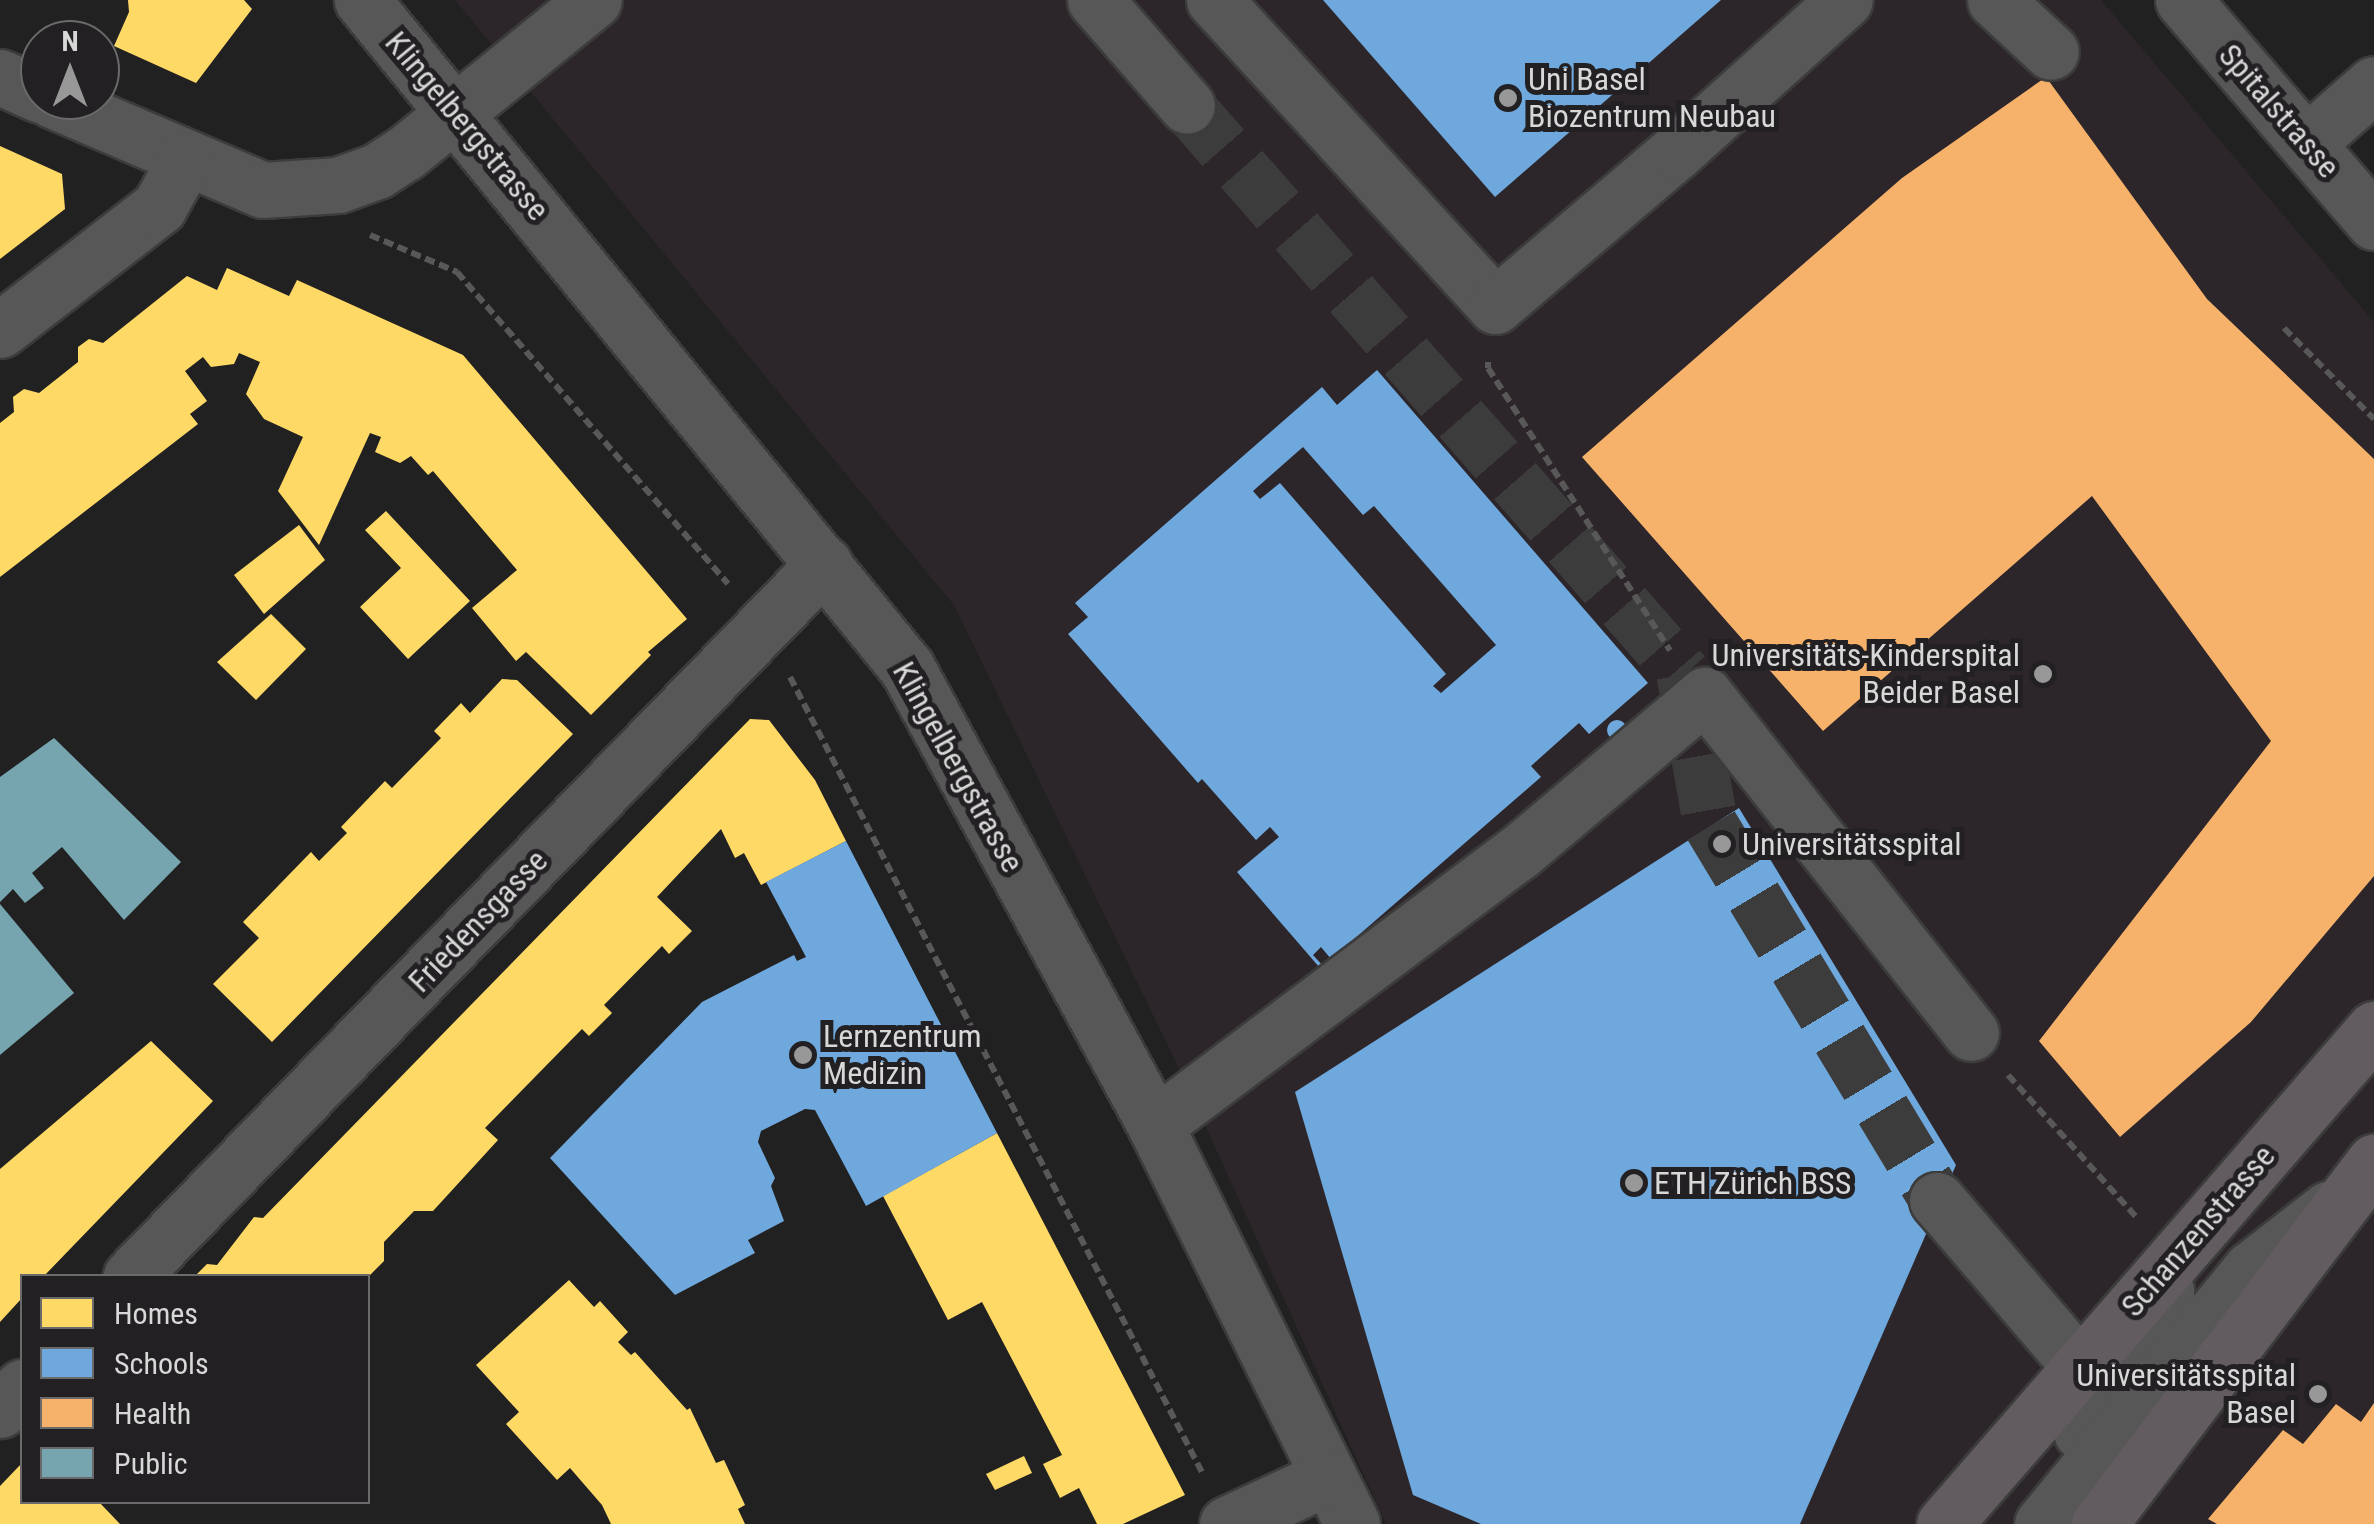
<!DOCTYPE html>
<meta charset="utf-8">
<style>
body{margin:0}
#map{position:relative;width:2374px;height:1524px;overflow:hidden;background:#212121;font-family:"Roboto Condensed",sans-serif}
div>[style]{position:absolute}
.built>*{inset:0;background:#2c262b}
.homes>*{inset:0;background:#ffd966}
.schools>*{inset:0;background:#6fa8dc}
.round{border-radius:50%}
.health>*{inset:0;background:#f6b26b}
.public>*{inset:0;background:#76a5af}
.minor-tunnel>*{height:55px;margin-top:-27.5px;transform-origin:0;background:repeating-linear-gradient(90deg,#3d3c3d 0 55px,transparent 0 83px)}
.path>*{height:6px;margin-top:-3px;transform-origin:0;background:repeating-linear-gradient(90deg,#585858 0 10px,transparent 0 15px)}
.roads{filter:drop-shadow(2px 0 #3c3c3c) drop-shadow(-2px 0 #3c3c3c) drop-shadow(0 2px #3c3c3c) drop-shadow(0 -2px #3c3c3c)}
.minor>*{height:55px;margin:-27.5px;padding:0 27.5px;transform-origin:27.5px;border-radius:27.5px;background:#585758}
.major>*{height:55px;margin:-27.5px;padding:0 27.5px;transform-origin:27.5px;border-radius:27.5px;background:#625c60}
.dots>*{width:28px;height:28px;translate:-50% -50%;box-sizing:border-box;border:5px solid #222022;border-radius:50%}
span{translate:-50% -50%;white-space:nowrap;text-align:center;line-height:1.15;-webkit-text-stroke:10px #222022;paint-order:stroke}
.poi-label{font-size:32px;color:#d9d8d9}
.left{translate:0 -50%;text-align:left}
.right{translate:-100% -50%;text-align:right}
.street-label{font-size:32px;color:#d9d8d9}
.legend{position:absolute;left:20px;top:1274px;width:350px;height:230px;box-sizing:border-box;background:#222022;border:2px solid #6b6a6b;margin:0;padding:12px 18px;list-style:none;font-size:30px;color:#d9d8d9}
.legend li{display:flex;align-items:center;gap:20px;height:50px}
.legend b{width:50px;border:2px solid #6b6a6b}
.north{position:absolute;left:20px;top:20px;width:100px;height:100px;box-sizing:border-box;background:#222022;border:2px solid #6b6a6b;border-radius:50%;rotate:0deg;font-size:28px;font-weight:700;line-height:40px;text-align:center;color:#d9d8d9}
.north::after{content:'';display:block;margin:auto;width:35px;height:45px;background:#999899;clip-path:polygon(50% 0,100% 100%,50% 72%,0 100%)}
</style>
<div id="map">
<div class="built">
<div style="clip-path:polygon(455px 0,2101px 0,2374px 322px,2374px 1524px,1386px 1524px,1186px 1083px,954px 605px)"></div>
</div>
<div class="homes">
<div style="clip-path:polygon(128px 0,244px 0,252px 9px,196px 83px,114px 46px,129px 12px)"></div>
<div style="clip-path:polygon(0 146px,62px 174px,65px 209px,0 259px)"></div>
<div style="clip-path:polygon(227px 268px,289px 296px,297px 280px,463px 355px,687px 619px,648px 652px,651px 655px,591px 715px,526px 652px,516px 661px,472px 608px,517px 570px,433px 471px,428px 475px,411px 456px,400px 463px,375px 452px,381px 437px,370px 433px,319px 545px,278px 491px,303px 437px,264px 419px,246px 394px,260px 362px,239px 353px,234px 364px,211px 367px,203px 357px,185px 371px,207px 401px,190px 414px,198px 424px,0 577px,0 423px,14px 412px,13px 397px,24px 389px,39px 393px,78px 362px,78px 347px,89px 339px,103px 343px,187px 276px,217px 290px)"></div>
<div style="clip-path:polygon(386px 511px,470px 601px,408px 659px,360px 607px,401px 568px,365px 530px)"></div>
<div style="clip-path:polygon(299px 525px,325px 560px,264px 614px,234px 575px)"></div>
<div style="clip-path:polygon(271px 614px,306px 649px,256px 700px,217px 662px)"></div>
<div style="clip-path:polygon(502px 679px,517px 680px,573px 734px,272px 1042px,213px 984px,259px 938px,243px 922px,311px 852px,319px 861px,347px 833px,341px 827px,385px 781px,392px 788px,441px 738px,434px 731px,461px 703px,470px 713px)"></div>
<div style="clip-path:polygon(750px 719px,769px 720px,815px 780px,846px 841px,761px 885px,744px 853px,735px 858px,721px 829px,657px 897px,692px 931px,669px 954px,662px 946px,604px 1005px,612px 1013px,589px 1036px,582px 1029px,485px 1128px,498px 1140px,433px 1211px,414px 1211px,384px 1242px,384px 1261px,369px 1276px,195px 1276px,207px 1264px,217px 1265px,254px 1217px,263px 1218px)"></div>
<div style="clip-path:polygon(151px 1041px,213px 1101px,44px 1276px,22px 1276px,22px 1298px,0 1322px,0 1169px)"></div>
<div style="clip-path:polygon(997px 1133px,1185px 1495px,1123px 1524px,1097px 1524px,1079px 1488px,1060px 1498px,1043px 1464px,1062px 1455px,982px 1302px,948px 1320px,883px 1196px)"></div>
<div style="clip-path:polygon(569px 1280px,594px 1307px,600px 1301px,628px 1332px,618px 1342px,631px 1355px,635px 1352px,687px 1410px,690px 1408px,716px 1463px,724px 1460px,745px 1505px,738px 1509px,745px 1524px,611px 1524px,602px 1505px,570px 1468px,557px 1480px,506px 1424px,519px 1412px,476px 1365px)"></div>
<div style="clip-path:polygon(1024px 1456px,1032px 1473px,995px 1490px,986px 1474px)"></div>
<div style="clip-path:polygon(22px 1463px,22px 1502px,99px 1502px,120px 1524px,0 1524px,0 1486px)"></div>
</div>
<div class="schools">
<div style="clip-path:polygon(1323px 0,1721px 0,1495px 197px)"></div>
<div style="clip-path:polygon(evenodd,1377px 370px,1648px 683px,1589px 734px,1579px 723px,1531px 766px,1541px 777px,1331px 959px,1321px 947px,1313px 955px,1323px 966px,1320px 968px,1237px 872px,1279px 837px,1270px 827px,1256px 840px,1202px 779px,1198px 783px,1068px 634px,1088px 617px,1075px 603px,1322px 387px,1337px 405px,1377px 370px,1303px 447px,1363px 515px,1374px 506px,1496px 645px,1441px 693px,1433px 686px,1446px 674px,1280px 483px,1260px 499px,1253px 491px,1303px 447px)"></div>
<div class="round" style="left:1607px;top:720px;width:20px;height:20px"></div>
<div style="clip-path:polygon(1739px 808px,1956px 1165px,1800px 1524px,1481px 1524px,1413px 1495px,1295px 1092px)"></div>
<div style="clip-path:polygon(846px 841px,997px 1133px,866px 1206px,815px 1110px,805px 1109px,761px 1131px,758px 1142px,775px 1178px,771px 1186px,784px 1221px,748px 1240px,755px 1253px,675px 1295px,550px 1158px,702px 1002px,794px 955px,797px 961px,806px 957px,766px 882px)"></div>
</div>
<div class="health">
<div style="clip-path:polygon(2046px 77px,2207px 299px,2374px 459px,2374px 876px,2251px 1022px,2120px 1137px,2039px 1041px,2271px 741px,2092px 496px,1823px 731px,1582px 457px,1902px 178px)"></div>
<div style="clip-path:polygon(2374px 1403px,2374px 1524px,2217px 1524px,2208px 1519px,2283px 1430px,2303px 1444px,2336px 1404px,2361px 1422px)"></div>
</div>
<div class="public">
<div style="clip-path:polygon(54px 738px,181px 862px,124px 920px,62px 847px,32px 873px,44px 888px,25px 903px,13px 889px,0 902px,0 777px)"></div>
<div style="clip-path:polygon(0 904px,74px 993px,0 1055px)"></div>
</div>
<div class="minor-tunnel">
<div style="left:1187px;top:106px;width:755px;rotate:48.81deg"></div>
<div style="left:1684px;top:674px;width:153px;rotate:79.9deg"></div>
<div style="left:1711px;top:825px;width:438px;rotate:58.9deg"></div>
</div>
<div class="path">
<div style="left:370px;top:235px;width:95px;rotate:23deg"></div>
<div style="left:457px;top:272px;width:413px;rotate:49deg"></div>
<div style="left:2284px;top:328px;width:128px;rotate:45.3deg"></div>
<div style="left:1488px;top:362px;width:6px;rotate:90deg"></div>
<div style="left:1488px;top:368px;width:336px;rotate:57.2deg"></div>
<div style="left:790px;top:677px;width:898px;rotate:62.61deg"></div>
<div style="left:2008px;top:1075px;width:193px;rotate:47.9deg"></div>
</div>
<div class="roads">
<div class="minor">
<div style="left:362px;top:0;width:862px;rotate:50.79deg"></div>
<div style="left:907px;top:668px;width:520px;rotate:61.51deg"></div>
<div style="left:1155px;top:1125px;width:445px;rotate:63.7deg"></div>
<div style="left:1095px;top:0;width:140px;rotate:49deg"></div>
<div style="left:1214px;top:0;width:415px;rotate:47.4deg"></div>
<div style="left:1495px;top:306px;width:238px;rotate:-40.4deg"></div>
<div style="left:1676px;top:152px;width:227px;rotate:-42deg"></div>
<div style="left:1995px;top:0;width:76px;rotate:42.9deg"></div>
<div style="left:2183px;top:0;width:293px;rotate:49.3deg"></div>
<div style="left:0;top:77px;width:44px;rotate:24.2deg"></div>
<div style="left:52px;top:100px;width:229px;rotate:23.1deg"></div>
<div style="left:263px;top:190px;width:75px;rotate:-3.8deg"></div>
<div style="left:338px;top:185px;width:41px;rotate:-19.7deg"></div>
<div style="left:377px;top:171px;width:33px;rotate:-33deg"></div>
<div style="left:405px;top:153px;width:243px;rotate:-39deg"></div>
<div style="left:2307px;top:143px;width:89px;rotate:-41.4deg"></div>
<div style="left:0;top:330px;width:201px;rotate:-37.7deg"></div>
<div style="left:159px;top:207px;width:54px;rotate:-61deg"></div>
<div style="left:1155px;top:1125px;width:455px;rotate:-36.9deg"></div>
<div style="left:1519px;top:852px;width:243px;rotate:-40.2deg"></div>
<div style="left:1705px;top:695px;width:430px;rotate:51.8deg"></div>
<div style="left:1937px;top:1200px;width:220px;rotate:49.4deg"></div>
<div style="left:131px;top:1276px;width:994px;rotate:-45.77deg"></div>
<div style="left:0;top:1410px;width:32px;rotate:-46deg"></div>
<div style="left:2081px;top:1432px;width:165px;rotate:-58.9deg"></div>
<div style="left:1227px;top:1524px;width:109px;rotate:-24.9deg"></div>
<div style="left:2042px;top:1524px;width:330px;rotate:-50.7deg"></div>
<div style="left:2251px;top:1269px;width:98px;rotate:-37.9deg"></div>
</div>
<div class="major">
<div style="left:1944px;top:1524px;width:656px;rotate:-49.02deg"></div>
<div style="left:2099px;top:1524px;width:455px;rotate:-52.8deg"></div>
</div>
</div>
<div class="dots">
<div style="left:1508px;top:98px;background:#999899"></div>
<div style="left:2043px;top:674px;background:#999899"></div>
<div style="left:1722px;top:844px;background:#999899"></div>
<div style="left:803px;top:1055px;background:#999899"></div>
<div style="left:1634px;top:1183px;background:#999899"></div>
<div style="left:2318px;top:1394px;background:#999899"></div>
</div>
<div class="poi-label">
<span class="left" style="left:1528px;top:98px">Uni Basel<br>Biozentrum Neubau</span>
<span class="right" style="left:2020px;top:674px">Universitäts-Kinderspital<br>Beider Basel</span>
<span class="left" style="left:1742px;top:844px">Universitätsspital</span>
<span class="left" style="left:823px;top:1055px">Lernzentrum<br>Medizin</span>
<span class="left" style="left:1654px;top:1183px">ETH Zürich BSS</span>
<span class="right" style="left:2296px;top:1394px">Universitätsspital<br>Basel</span>
</div>
<div class="street-label">
<span style="left:2279px;top:111px;rotate:49deg">Spitalstrasse</span>
<span style="left:467px;top:126px;rotate:50deg">Klingelbergstrasse</span>
<span style="left:958px;top:767px;rotate:61deg">Klingelbergstrasse</span>
<span style="left:478px;top:921px;rotate:-46deg">Friedensgasse</span>
<span style="left:2198px;top:1231px;rotate:-49deg">Schanzenstrasse</span>
</div>
<ul class="legend">
<li><b style="height:28px;background:#ffd966"></b>Homes</li>
<li><b style="height:28px;background:#6fa8dc"></b>Schools</li>
<li><b style="height:28px;background:#f6b26b"></b>Health</li>
<li><b style="height:28px;background:#76a5af"></b>Public</li>
</ul>
<div class="north">N</div>
</div>
